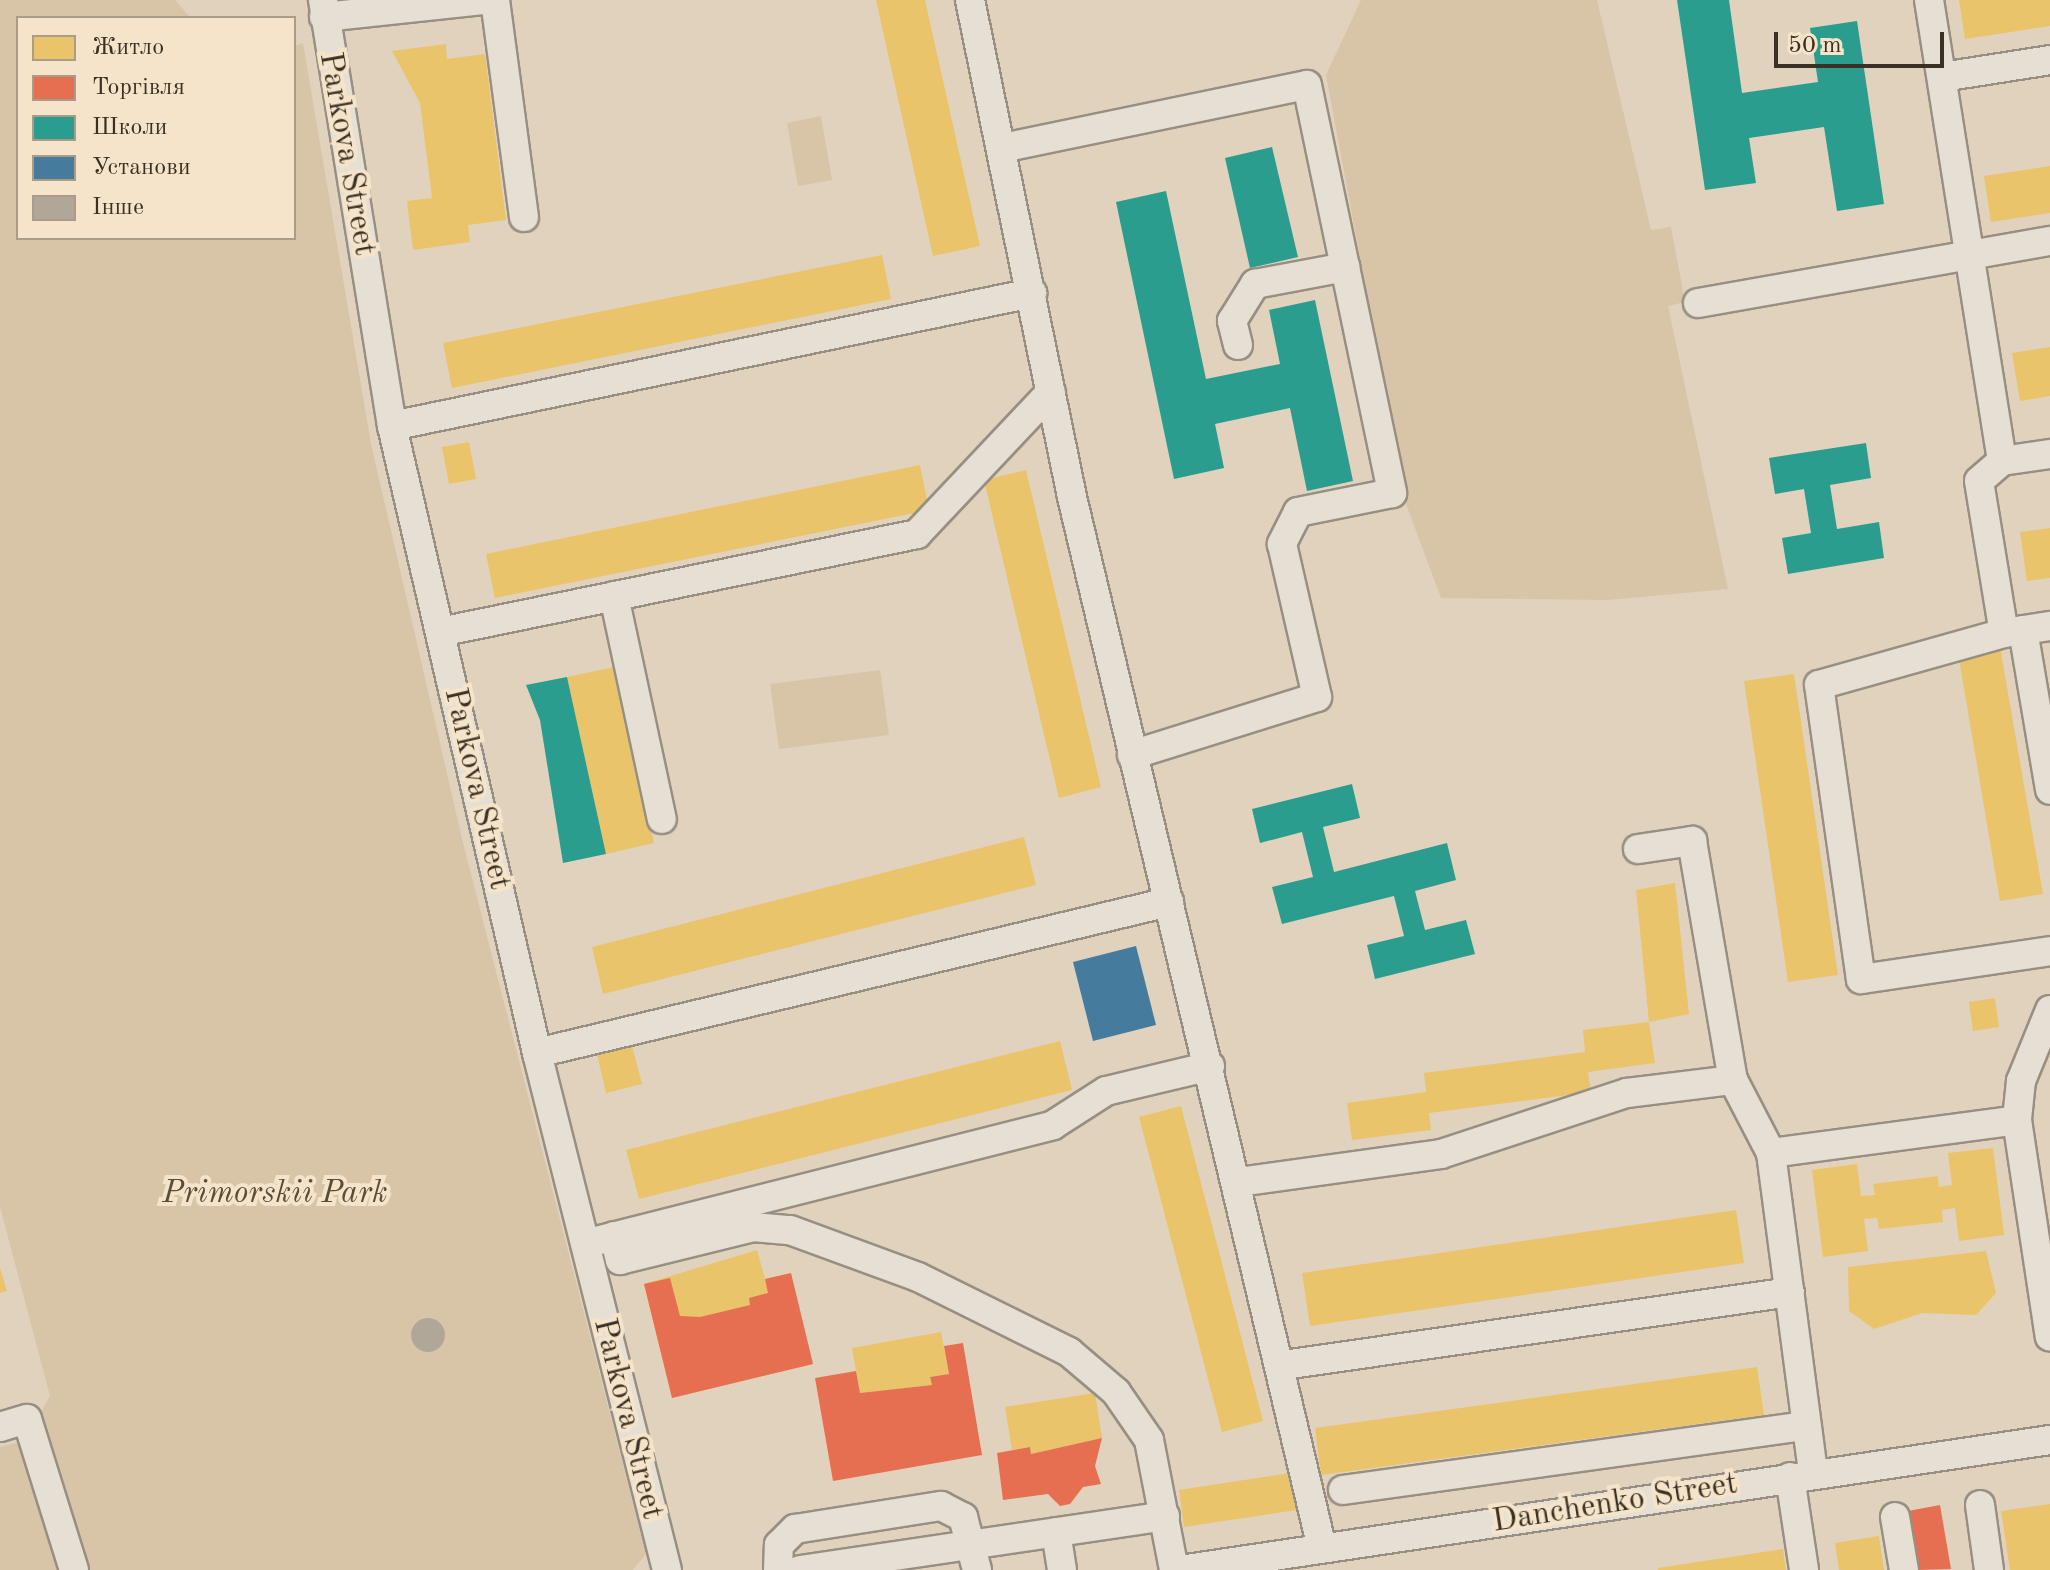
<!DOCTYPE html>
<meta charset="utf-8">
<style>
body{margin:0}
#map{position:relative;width:2050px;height:1570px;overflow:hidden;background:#e1d2bd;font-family:"Old Standard TT",serif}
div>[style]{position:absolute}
.green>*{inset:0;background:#d8c5a8}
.homes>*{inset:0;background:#e9c46a}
.shops>*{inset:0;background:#e76f51}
.schools>*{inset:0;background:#2a9d8f}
.public>*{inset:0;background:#457b9d}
.building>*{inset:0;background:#b1a799}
.round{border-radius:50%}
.roads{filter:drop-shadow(2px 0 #988f82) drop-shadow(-2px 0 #988f82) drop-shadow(0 2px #988f82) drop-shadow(0 -2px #988f82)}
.minor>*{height:28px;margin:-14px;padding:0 14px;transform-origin:14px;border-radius:14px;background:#e6dfd4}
span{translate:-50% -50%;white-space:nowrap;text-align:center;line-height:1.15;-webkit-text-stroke:8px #f5e4ca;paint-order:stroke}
.street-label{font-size:32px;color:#3a3124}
.park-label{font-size:32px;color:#584c3b;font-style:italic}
.legend{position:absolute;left:16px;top:16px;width:280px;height:224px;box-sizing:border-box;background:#f5e4ca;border:2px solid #aa9c88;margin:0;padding:10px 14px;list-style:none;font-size:24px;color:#3a3124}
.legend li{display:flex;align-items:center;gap:16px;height:40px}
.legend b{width:40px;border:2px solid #aa9c88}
.scale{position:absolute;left:1774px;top:32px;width:170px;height:36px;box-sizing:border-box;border:4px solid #3a3124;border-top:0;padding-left:10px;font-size:24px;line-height:28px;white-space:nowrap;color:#3a3124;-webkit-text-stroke:6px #f5e4ca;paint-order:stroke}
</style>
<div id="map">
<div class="green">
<div style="clip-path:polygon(0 0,175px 0,191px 18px,18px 18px,18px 238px,294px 238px,294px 46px,303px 43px,371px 444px,463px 843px,646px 1554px,633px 1570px,82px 1570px,36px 1421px,50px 1396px,0 1207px)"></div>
<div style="clip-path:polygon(1361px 0,1597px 0,1651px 230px,1671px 227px,1685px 302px,1668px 306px,1728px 589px,1608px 600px,1441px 598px,1406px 504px,1326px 75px)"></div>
<div style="clip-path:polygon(821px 116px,832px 180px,798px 186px,787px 123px)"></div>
<div style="clip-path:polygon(880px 670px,889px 735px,779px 749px,770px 684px)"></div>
<div style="clip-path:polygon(24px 1441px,64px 1570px,0 1570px,0 1447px)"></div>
</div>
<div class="homes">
<div style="clip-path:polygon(876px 0,925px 0,980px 246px,933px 256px)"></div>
<div style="clip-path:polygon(1959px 0,2050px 0,2050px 26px,1965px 39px)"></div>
<div style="clip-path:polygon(446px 44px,447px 59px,485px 54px,506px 220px,468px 225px,470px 242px,413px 250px,407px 201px,432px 198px,420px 103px,392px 51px)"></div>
<div style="clip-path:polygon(2050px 166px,2050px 213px,1991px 222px,1984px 176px)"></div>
<div style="clip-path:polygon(882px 255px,891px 299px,452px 388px,443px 343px)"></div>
<div style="clip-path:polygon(2050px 347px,2050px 396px,2020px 401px,2012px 353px)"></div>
<div style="clip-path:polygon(469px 442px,476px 479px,449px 484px,442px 447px)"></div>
<div style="clip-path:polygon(920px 465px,929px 510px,495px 598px,486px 554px)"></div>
<div style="clip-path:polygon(1026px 470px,1101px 787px,1059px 798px,984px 480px)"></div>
<div style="clip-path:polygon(2050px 528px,2050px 578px,2027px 581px,2020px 532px)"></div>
<div style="clip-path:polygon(2000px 647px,2043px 894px,2000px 901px,1958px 653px)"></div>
<div style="clip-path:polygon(615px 667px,654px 843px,606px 854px,567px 677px)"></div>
<div style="clip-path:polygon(1794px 674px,1838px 975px,1788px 982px,1744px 681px)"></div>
<div style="clip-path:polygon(1024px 837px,1036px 885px,603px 994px,592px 947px)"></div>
<div style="clip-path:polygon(1675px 883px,1689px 1014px,1649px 1022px,1636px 890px)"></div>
<div style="clip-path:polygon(1995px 998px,1999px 1027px,1973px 1031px,1969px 1002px)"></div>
<div style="clip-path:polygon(1649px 1022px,1655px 1063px,1588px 1072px,1591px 1092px,1429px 1113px,1431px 1130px,1352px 1140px,1347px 1103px,1426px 1092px,1424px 1073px,1585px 1052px,1583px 1030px)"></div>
<div style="clip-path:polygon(1060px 1041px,1072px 1090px,639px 1199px,626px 1150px)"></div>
<div style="clip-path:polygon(632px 1046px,642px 1084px,606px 1093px,597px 1054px)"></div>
<div style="clip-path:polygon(1181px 1106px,1263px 1421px,1222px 1432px,1139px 1117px)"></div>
<div style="clip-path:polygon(1993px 1148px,2004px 1235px,1959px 1241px,1955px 1208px,1942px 1210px,1943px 1222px,1879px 1229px,1877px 1218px,1864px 1219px,1868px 1251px,1823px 1257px,1812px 1170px,1857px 1164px,1861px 1196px,1875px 1195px,1873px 1184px,1938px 1176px,1939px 1187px,1952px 1185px,1948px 1153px)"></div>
<div style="clip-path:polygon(1736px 1210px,1744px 1263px,1310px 1326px,1302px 1273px)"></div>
<div style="clip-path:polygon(757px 1250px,765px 1279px,791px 1273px,813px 1364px,672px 1398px,644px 1284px)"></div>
<div style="clip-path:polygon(1986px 1251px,1996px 1293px,1976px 1315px,1922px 1313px,1874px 1329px,1849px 1311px,1848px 1267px)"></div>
<div style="clip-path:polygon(0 1268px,7px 1291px,0 1293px)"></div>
<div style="clip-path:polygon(941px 1332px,949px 1374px,930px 1377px,932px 1385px,860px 1393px,852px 1348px)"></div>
<div style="clip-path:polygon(1757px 1367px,1764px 1415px,1321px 1475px,1315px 1428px)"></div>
<div style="clip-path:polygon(1095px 1393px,1102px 1438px,1031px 1454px,1030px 1447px,1012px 1450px,1005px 1407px)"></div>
<div style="clip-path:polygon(1297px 1472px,1303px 1509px,1184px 1527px,1179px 1490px)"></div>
<div style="clip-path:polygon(2050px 1504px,2050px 1570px,2010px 1570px,2001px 1511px)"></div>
<div style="clip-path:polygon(1879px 1536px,1884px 1570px,1839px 1570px,1835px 1543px)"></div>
<div style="clip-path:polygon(1783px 1549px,1786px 1570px,1658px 1570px,1658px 1568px)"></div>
</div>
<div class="shops">
<div style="clip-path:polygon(791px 1273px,813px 1364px,672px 1398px,644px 1284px,670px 1278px,680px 1316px,700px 1317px,750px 1305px,749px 1298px,768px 1293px,765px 1279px)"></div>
<div style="clip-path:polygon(963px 1343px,982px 1455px,833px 1481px,815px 1378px,856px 1371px,860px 1393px,932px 1385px,930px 1377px,949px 1374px,944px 1346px)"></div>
<div style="clip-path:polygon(1102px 1438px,1095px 1466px,1101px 1484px,1083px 1487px,1070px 1504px,1060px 1506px,1048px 1494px,1003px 1500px,997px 1453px,1030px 1447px,1031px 1454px)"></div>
<div style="clip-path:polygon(1940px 1505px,1951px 1569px,1918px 1570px,1908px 1511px)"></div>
</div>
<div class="schools">
<div style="clip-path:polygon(1677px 0,1729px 0,1742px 93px,1818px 82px,1810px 28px,1857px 21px,1884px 204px,1837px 211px,1824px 127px,1749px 138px,1756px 183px,1705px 190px)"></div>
<div style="clip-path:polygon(1272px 147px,1298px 257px,1250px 268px,1225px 158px)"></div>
<div style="clip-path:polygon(1166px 191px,1206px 379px,1280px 364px,1269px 310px,1315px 300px,1353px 481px,1307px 491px,1290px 408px,1215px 424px,1224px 468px,1174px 479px,1116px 202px)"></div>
<div style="clip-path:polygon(1866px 443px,1871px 478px,1830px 485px,1837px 529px,1879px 522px,1884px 558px,1788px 574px,1782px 538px,1811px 533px,1804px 489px,1775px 494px,1769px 458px)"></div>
<div style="clip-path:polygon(567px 677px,606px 854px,563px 863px,540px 720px,526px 685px)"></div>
<div style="clip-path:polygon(1352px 784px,1360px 818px,1323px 827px,1334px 872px,1447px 843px,1456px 880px,1415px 891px,1425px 930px,1466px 920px,1475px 954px,1375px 979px,1367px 945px,1404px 936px,1394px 896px,1282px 924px,1272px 887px,1313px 877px,1302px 832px,1260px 843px,1252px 809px)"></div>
</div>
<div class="public">
<div style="clip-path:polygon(1136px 946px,1156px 1025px,1093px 1041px,1073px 962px)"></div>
</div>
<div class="building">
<div class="round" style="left:411px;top:1318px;width:34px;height:34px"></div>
</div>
<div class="roads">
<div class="minor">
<div style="left:323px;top:0;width:432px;rotate:80.8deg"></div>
<div style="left:392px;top:426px;width:644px;rotate:76.98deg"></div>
<div style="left:537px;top:1053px;width:533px;rotate:75.89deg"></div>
<div style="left:495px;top:0;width:219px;rotate:82.4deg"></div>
<div style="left:970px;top:0;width:507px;rotate:78.4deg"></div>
<div style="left:1072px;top:497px;width:1080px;rotate:76.62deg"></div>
<div style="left:1929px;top:0;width:467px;rotate:81deg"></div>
<div style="left:2002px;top:461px;width:30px;rotate:139deg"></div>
<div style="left:1979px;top:481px;width:154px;rotate:80.7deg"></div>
<div style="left:2004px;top:633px;width:47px;rotate:-8.7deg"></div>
<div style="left:324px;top:17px;width:160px;rotate:-6.1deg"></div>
<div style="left:1942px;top:77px;width:109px;rotate:-8.9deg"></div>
<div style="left:1002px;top:148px;width:311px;rotate:-11.7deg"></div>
<div style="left:1307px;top:85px;width:417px;rotate:78.2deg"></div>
<div style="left:1392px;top:493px;width:96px;rotate:168.6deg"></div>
<div style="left:1298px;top:512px;width:36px;rotate:117deg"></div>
<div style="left:1282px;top:544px;width:157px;rotate:77.1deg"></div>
<div style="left:1317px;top:697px;width:194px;rotate:162.6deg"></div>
<div style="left:1698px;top:303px;width:357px;rotate:-10deg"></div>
<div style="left:1238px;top:345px;width:25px;rotate:-104deg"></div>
<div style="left:1232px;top:321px;width:44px;rotate:-58.1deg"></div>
<div style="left:1255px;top:284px;width:92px;rotate:-10.7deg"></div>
<div style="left:392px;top:426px;width:654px;rotate:-11.74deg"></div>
<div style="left:2002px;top:461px;width:49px;rotate:-8.3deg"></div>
<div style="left:614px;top:596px;width:228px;rotate:77.9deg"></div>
<div style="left:2023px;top:630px;width:162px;rotate:80.4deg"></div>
<div style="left:440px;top:632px;width:487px;rotate:-11.6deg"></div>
<div style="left:917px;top:534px;width:195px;rotate:-46.7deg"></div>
<div style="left:2004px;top:633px;width:192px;rotate:164.3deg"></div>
<div style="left:1819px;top:685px;width:297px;rotate:81.9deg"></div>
<div style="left:1861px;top:979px;width:191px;rotate:-8.4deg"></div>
<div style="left:1638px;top:849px;width:55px;rotate:-8.4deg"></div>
<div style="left:1692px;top:841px;width:242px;rotate:80.3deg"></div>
<div style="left:1733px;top:1080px;width:82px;rotate:62.5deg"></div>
<div style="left:1771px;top:1153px;width:324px;rotate:82.5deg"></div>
<div style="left:2050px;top:1010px;width:77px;rotate:112.2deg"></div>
<div style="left:2021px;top:1081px;width:39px;rotate:96deg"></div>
<div style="left:2017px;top:1120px;width:219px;rotate:81.4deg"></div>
<div style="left:537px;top:1053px;width:650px;rotate:-13.44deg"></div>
<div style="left:1771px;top:1153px;width:248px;rotate:-7.6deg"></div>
<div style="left:1239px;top:1182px;width:204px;rotate:-7.9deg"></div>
<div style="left:1441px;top:1154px;width:196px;rotate:-18.2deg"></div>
<div style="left:1627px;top:1093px;width:107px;rotate:-7deg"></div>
<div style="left:614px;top:1236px;width:25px;rotate:76deg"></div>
<div style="left:620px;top:1260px;width:137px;rotate:-13.9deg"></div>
<div style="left:753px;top:1227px;width:37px;rotate:5deg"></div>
<div style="left:790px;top:1230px;width:136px;rotate:20.2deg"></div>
<div style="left:918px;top:1277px;width:169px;rotate:26.4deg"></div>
<div style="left:1069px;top:1352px;width:62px;rotate:40.4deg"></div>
<div style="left:1116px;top:1392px;width:58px;rotate:55.5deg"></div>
<div style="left:1149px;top:1440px;width:132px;rotate:79.1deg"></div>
<div style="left:596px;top:1241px;width:471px;rotate:-14.2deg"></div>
<div style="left:1053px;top:1125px;width:63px;rotate:-32.7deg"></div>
<div style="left:1106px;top:1091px;width:107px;rotate:-13.5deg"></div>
<div style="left:1284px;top:1365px;width:511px;rotate:-8.21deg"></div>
<div style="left:0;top:1427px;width:28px;rotate:-17deg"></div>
<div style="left:27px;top:1419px;width:158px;rotate:72.7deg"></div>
<div style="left:1790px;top:1477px;width:94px;rotate:81.4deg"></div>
<div style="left:1343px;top:1490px;width:468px;rotate:-7.9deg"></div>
<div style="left:1980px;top:1505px;width:66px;rotate:82.1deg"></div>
<div style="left:1895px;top:1517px;width:54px;rotate:80.4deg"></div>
<div style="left:1056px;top:1532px;width:38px;rotate:81deg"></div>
<div style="left:778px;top:1570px;width:25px;rotate:-88deg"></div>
<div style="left:779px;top:1545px;width:23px;rotate:-45deg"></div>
<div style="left:795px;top:1529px;width:148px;rotate:-9deg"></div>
<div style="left:941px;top:1506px;width:25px;rotate:27deg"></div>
<div style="left:963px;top:1517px;width:55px;rotate:75.2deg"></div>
<div style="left:800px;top:1570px;width:369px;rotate:-8.4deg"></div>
<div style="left:1180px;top:1570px;width:880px;rotate:-8.5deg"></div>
</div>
</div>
<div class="street-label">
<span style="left:346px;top:154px;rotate:80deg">Parkova Street</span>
<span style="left:476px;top:789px;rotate:77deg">Parkova Street</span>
<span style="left:627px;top:1419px;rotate:76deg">Parkova Street</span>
<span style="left:1615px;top:1504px;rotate:-9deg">Danchenko Street</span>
</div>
<div class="park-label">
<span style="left:275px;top:1194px">Primorskii Park</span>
</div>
<ul class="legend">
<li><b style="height:22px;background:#e9c46a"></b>Житло</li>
<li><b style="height:22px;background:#e76f51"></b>Торгівля</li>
<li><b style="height:22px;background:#2a9d8f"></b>Школи</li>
<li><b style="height:22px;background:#457b9d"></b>Установи</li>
<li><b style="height:22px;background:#b1a799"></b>Інше</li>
</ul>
<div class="scale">50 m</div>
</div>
